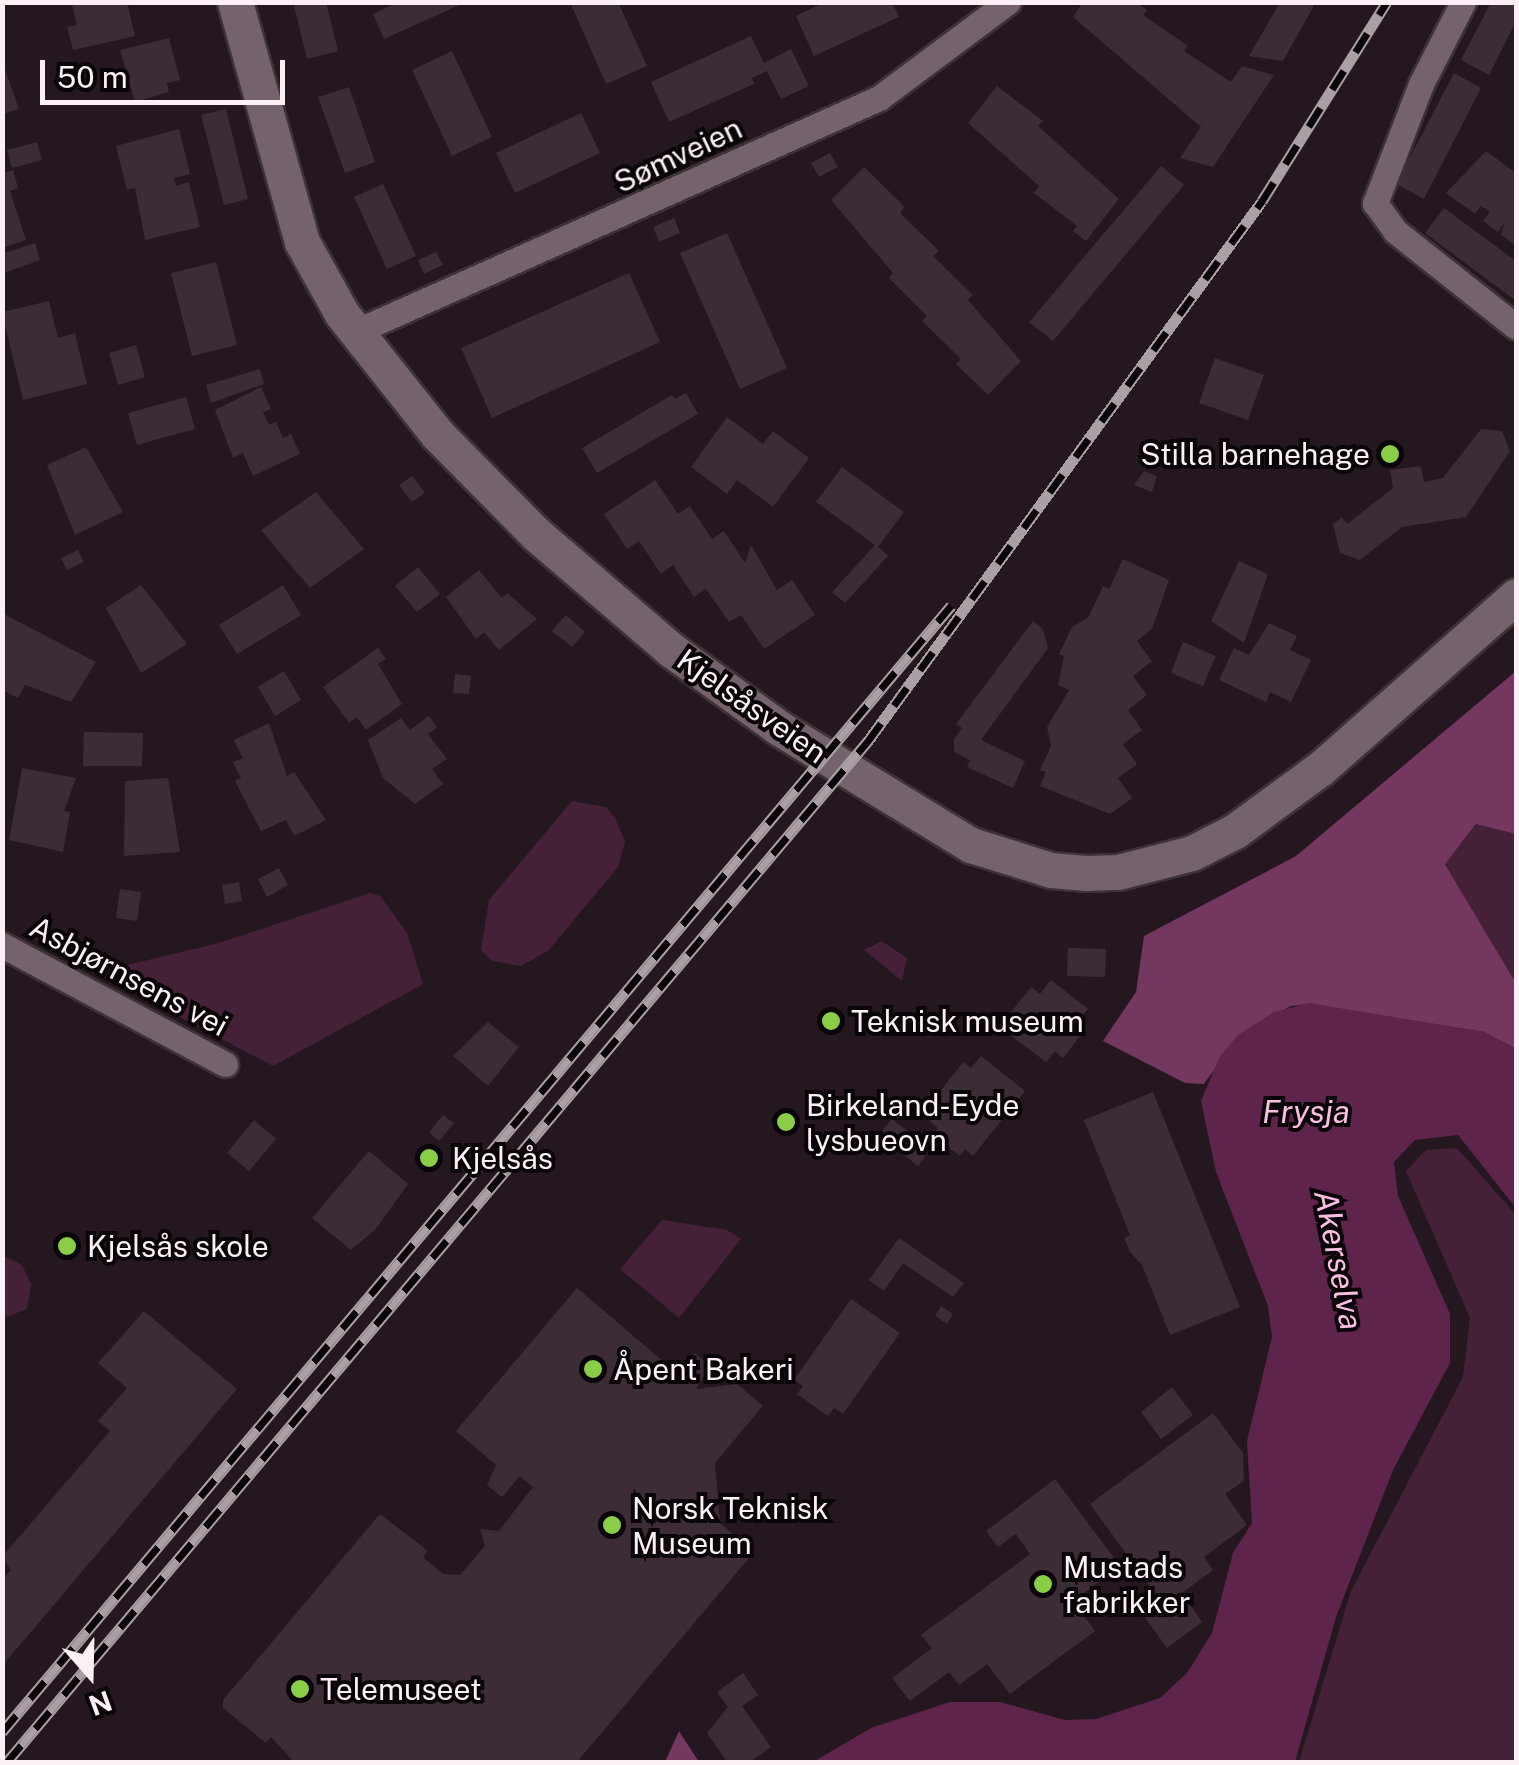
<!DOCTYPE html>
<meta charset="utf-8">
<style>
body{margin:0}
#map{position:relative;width:1519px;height:1765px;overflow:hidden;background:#25171f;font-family:"Public Sans",sans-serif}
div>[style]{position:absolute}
.green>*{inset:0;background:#452138}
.forest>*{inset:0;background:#74375f}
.water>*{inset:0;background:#5f244c}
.building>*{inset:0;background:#3b2c35}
.roads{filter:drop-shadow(2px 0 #3d3238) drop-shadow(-2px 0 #3d3238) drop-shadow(0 2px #3d3238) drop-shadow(0 -2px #3d3238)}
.street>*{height:25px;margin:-12.5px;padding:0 12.5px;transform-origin:12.5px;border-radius:12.5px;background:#74626c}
.secondary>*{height:35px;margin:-17.5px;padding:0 17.5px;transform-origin:17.5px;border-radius:17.5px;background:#74626c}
.rail>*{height:11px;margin-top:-5.5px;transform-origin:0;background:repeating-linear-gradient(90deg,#0a0508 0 22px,#ab9fa6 0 44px);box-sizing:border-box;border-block:2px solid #ab9fa6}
.dots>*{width:28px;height:28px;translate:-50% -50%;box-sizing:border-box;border:5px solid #0a0508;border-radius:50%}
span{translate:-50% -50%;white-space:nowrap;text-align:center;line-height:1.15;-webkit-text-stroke:8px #0a0508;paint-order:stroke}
.street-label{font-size:30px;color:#fbf0f6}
.poi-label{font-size:30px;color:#fbf0f6}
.right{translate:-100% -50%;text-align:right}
.left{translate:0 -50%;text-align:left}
.water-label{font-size:32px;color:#f9bfe1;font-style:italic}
.frame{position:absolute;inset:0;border:5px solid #fbf0f6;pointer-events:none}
.north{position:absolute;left:40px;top:1625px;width:100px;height:100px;-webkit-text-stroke:8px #0a0508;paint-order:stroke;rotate:160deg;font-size:28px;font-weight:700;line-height:40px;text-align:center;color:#fbf0f6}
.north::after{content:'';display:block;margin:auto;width:35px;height:45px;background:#fbf0f6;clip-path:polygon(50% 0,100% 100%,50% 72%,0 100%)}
.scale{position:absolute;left:40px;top:60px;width:245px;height:45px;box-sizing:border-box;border:5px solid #fbf0f6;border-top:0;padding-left:12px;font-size:30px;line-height:35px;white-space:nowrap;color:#fbf0f6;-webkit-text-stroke:8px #0a0508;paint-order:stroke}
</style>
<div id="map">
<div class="green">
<div style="clip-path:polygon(572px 801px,606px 807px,615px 818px,625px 842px,618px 867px,548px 951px,521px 966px,492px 961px,481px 950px,489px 900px)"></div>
<div style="clip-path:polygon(1477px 824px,1516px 834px,1516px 983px,1445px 863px)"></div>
<div style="clip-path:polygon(370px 893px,380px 896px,407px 933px,423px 984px,273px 1066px,115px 983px,123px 966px,219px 943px)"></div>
<div style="clip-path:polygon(882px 941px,907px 958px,902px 981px,864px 950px)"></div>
<div style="clip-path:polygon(1457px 1148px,1516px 1215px,1516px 1762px,1299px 1762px,1351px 1591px,1463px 1377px,1470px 1318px,1406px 1171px,1426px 1150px)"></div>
<div style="clip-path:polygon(662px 1220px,727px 1230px,741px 1239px,679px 1318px,620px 1269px)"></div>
<div style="clip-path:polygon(3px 1256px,22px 1265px,31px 1284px,27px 1309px,3px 1318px)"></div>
</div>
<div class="forest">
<div style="clip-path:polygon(1516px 671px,1516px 834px,1476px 824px,1445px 864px,1516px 983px,1516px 1049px,1484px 1032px,1309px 1004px,1291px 1006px,1239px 1035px,1204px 1084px,1185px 1083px,1103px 1041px,1136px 992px,1144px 936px,1296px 856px)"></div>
<div style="clip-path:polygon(679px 1731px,699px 1762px,665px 1762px)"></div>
</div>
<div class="water">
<div style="clip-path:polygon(1309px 1003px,1484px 1032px,1516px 1049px,1516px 1208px,1458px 1135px,1415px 1140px,1394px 1162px,1398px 1196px,1450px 1314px,1450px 1363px,1393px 1470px,1336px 1617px,1295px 1762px,813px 1762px,871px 1728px,950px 1702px,1000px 1702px,1065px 1720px,1096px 1719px,1160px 1698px,1187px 1673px,1212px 1633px,1233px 1553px,1252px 1523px,1247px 1441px,1272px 1337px,1268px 1306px,1216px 1172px,1201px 1101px,1220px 1056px,1238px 1035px,1274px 1012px)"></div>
</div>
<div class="building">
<div style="clip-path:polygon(127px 2px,135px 36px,73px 50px,67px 27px,77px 25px,72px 5px)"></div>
<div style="clip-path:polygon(293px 2px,326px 2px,338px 51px,307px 59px)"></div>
<div style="clip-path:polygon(398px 2px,466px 2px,384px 39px,373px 14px)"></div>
<div style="clip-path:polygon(570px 2px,618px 2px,647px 66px,606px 84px)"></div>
<div style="clip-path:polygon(825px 2px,892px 2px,899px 17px,814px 56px,796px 16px)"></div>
<div style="clip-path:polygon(1083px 2px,1136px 2px,1147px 10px,1143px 15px,1188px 46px,1184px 51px,1231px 82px,1242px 66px,1274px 75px,1213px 167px,1180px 158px,1201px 127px,1073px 17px)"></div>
<div style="clip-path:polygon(1280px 2px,1316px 2px,1283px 61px,1249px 56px)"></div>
<div style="clip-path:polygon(1491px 2px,1516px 2px,1516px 21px,1489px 75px,1461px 60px)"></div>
<div style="clip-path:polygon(751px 36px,764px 63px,791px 49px,809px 86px,781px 99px,767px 71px,752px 78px,754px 84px,669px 122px,651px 82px)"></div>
<div style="clip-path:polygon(169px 38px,180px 80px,167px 83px,169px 92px,135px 102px,120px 50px)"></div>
<div style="clip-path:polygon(452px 51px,492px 137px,452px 156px,412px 70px)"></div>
<div style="clip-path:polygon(2px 61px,19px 109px,2px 114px)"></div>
<div style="clip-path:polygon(1454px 73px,1481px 88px,1424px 199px,1396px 184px)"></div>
<div style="clip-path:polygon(997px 86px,1043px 121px,1038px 126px,1119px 199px,1086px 241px,1073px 231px,1077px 226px,1034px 193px,1039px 186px,968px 123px)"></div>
<div style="clip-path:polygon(349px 87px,375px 162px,345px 173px,318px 97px)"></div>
<div style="clip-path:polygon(226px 109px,248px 199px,224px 205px,201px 115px)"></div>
<div style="clip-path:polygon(581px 113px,600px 153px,515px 193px,496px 153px)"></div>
<div style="clip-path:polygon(179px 129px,190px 174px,174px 178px,176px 186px,189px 182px,200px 227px,145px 240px,135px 188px,127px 190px,116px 146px)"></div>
<div style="clip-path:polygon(37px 142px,42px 160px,12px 168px,7px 150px)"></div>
<div style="clip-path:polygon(1486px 151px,1516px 173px,1516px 246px,1501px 235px,1504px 223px,1498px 232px,1483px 221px,1490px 212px,1481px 206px,1475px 214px,1446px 193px)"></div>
<div style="clip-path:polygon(830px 153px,838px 167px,819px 177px,811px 163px)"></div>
<div style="clip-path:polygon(1161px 166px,1184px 185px,1053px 341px,1029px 322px)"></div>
<div style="clip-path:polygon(864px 167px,905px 207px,900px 213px,939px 251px,933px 256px,973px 295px,968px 300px,1021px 361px,988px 395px,956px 364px,961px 359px,922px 321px,927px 316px,889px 278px,893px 273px,831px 200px)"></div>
<div style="clip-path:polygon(13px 170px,18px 188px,10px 191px,26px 240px,2px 248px,2px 174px)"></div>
<div style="clip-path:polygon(383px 184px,416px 256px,387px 269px,354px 197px)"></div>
<div style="clip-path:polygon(1444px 208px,1516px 261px,1516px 301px,1425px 233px)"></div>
<div style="clip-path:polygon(674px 218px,680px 233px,659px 242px,653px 227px)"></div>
<div style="clip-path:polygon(727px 233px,787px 368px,740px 389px,680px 253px)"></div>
<div style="clip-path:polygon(35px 243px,40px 260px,2px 274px,2px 254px)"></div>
<div style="clip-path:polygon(436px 252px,443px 265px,424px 274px,418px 260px)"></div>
<div style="clip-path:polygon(216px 262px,237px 345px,192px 356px,171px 273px)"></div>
<div style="clip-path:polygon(629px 273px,660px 342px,492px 418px,461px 348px)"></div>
<div style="clip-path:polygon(49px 301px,58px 338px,75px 333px,87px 384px,23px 400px,2px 312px)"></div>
<div style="clip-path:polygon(136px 345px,145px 377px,118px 385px,109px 353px)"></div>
<div style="clip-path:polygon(1215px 358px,1264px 375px,1248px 420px,1199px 403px)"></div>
<div style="clip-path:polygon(260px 369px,264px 384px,211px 403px,206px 385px)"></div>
<div style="clip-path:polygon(261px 387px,271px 409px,263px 412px,269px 425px,276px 422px,283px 438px,291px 434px,300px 454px,253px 476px,243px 453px,233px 458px,215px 410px)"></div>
<div style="clip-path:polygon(686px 393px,698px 414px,597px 473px,582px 448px,672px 395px,675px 399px)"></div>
<div style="clip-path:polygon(186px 397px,195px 429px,137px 445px,128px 413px)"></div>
<div style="clip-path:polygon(727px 417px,763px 444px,773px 431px,809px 458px,773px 507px,737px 480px,727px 494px,691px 467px)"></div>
<div style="clip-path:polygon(1481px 429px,1502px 431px,1510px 451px,1466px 517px,1402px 527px,1360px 560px,1340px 553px,1333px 524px,1342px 517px,1347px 524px,1393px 488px,1390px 470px,1421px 466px,1424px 482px,1443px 478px)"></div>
<div style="clip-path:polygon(86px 447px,123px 512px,75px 535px,47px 465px)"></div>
<div style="clip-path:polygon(842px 467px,904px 512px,878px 547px,888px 556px,845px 603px,832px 592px,875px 545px,816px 502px)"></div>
<div style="clip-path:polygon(1144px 471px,1157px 476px,1152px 492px,1134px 485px)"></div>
<div style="clip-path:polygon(412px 476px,425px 493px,412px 502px,399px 485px)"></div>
<div style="clip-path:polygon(655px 480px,678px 514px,690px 506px,712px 539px,724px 531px,745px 563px,751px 545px,777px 590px,792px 580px,815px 615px,764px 649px,741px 615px,729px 622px,706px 589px,694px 597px,673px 565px,661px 574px,639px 541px,627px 549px,604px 514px)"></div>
<div style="clip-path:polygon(316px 492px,364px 549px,310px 588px,261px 530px)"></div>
<div style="clip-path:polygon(78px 550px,84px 562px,67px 570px,61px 558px)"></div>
<div style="clip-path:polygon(1123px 559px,1169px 580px,1152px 629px,1137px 641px,1152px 661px,1133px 676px,1147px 695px,1128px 710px,1142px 730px,1123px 744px,1137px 764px,1118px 778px,1132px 798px,1110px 814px,1040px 786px,1046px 772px,1040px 770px,1051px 746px,1047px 727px,1069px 690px,1058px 685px,1064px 656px,1059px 654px,1072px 627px,1088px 618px,1103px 586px,1109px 589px)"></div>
<div style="clip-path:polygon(1239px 561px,1268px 574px,1244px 643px,1211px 621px)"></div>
<div style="clip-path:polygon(418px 567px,440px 594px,417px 612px,395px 586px)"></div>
<div style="clip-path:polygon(479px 570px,502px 598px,507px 593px,537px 619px,499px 650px,484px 632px,476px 639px,446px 597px)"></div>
<div style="clip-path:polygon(141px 585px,187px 644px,141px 673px,106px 608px)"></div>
<div style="clip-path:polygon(283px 585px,301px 615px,237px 654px,219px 625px)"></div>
<div style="clip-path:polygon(2px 613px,96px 662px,71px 702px,25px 685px,18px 698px,2px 690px)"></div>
<div style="clip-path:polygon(566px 615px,585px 632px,572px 647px,552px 631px)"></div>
<div style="clip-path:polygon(1033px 621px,1043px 629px,1048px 648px,981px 740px,1025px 761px,1013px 788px,967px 767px,970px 760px,954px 752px,954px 739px,962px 728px,956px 724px)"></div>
<div style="clip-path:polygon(1269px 623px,1297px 636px,1290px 650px,1311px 660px,1291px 702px,1270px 692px,1266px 702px,1219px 680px,1234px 648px,1249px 655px)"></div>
<div style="clip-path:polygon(1183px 642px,1216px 656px,1203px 686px,1171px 673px)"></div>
<div style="clip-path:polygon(378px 648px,386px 659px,378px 664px,402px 704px,366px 730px,357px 717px,349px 723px,323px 687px)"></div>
<div style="clip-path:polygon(284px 671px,301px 700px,275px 716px,258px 687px)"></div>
<div style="clip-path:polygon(455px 674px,471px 676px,469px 694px,453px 693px)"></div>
<div style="clip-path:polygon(429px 716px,437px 728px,428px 734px,447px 759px,432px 769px,443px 784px,415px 804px,383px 778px,368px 740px,401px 718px,410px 730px)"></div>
<div style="clip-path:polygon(269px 723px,287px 776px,294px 772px,326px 820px,294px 836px,286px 820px,261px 831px,235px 781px,241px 778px,233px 762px,243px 758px,234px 740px)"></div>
<div style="clip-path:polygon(84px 732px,143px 733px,142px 766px,83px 766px)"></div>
<div style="clip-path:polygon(22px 768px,76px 778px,64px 811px,70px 812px,63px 852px,9px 840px)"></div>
<div style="clip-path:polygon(168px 778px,180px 852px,124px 856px,125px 781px)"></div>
<div style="clip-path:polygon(279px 868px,288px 885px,267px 897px,258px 879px)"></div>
<div style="clip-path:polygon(239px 882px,242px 901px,225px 904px,222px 885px)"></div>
<div style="clip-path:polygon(120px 889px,141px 892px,137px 921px,116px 918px)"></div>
<div style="clip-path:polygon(1068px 948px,1106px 949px,1105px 977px,1067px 976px)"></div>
<div style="clip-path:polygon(1051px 980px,1088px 1009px,1078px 1021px,1087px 1027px,1063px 1058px,1055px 1051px,1046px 1062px,1009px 1034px,1020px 1019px,1011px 1012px,1031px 987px,1040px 994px)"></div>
<div style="clip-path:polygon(488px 1022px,519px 1047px,488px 1086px,453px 1056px)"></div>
<div style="clip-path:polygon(981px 1056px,1025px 1091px,973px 1156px,965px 1149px,960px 1156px,932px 1135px,938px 1128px,929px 1121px,938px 1109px,931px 1103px,963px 1062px,971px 1068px)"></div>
<div style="clip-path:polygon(1153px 1092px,1240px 1307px,1170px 1335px,1142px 1265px,1130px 1252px,1124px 1238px,1130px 1235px,1084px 1120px)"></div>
<div style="clip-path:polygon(443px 1115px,454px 1123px,439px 1141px,429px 1132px)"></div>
<div style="clip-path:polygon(892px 1119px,931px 1149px,918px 1166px,879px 1135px)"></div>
<div style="clip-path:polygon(254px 1120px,276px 1139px,249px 1171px,227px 1153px)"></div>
<div style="clip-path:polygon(369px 1151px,408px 1184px,375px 1230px,351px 1250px,312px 1218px)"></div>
<div style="clip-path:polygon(899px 1238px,964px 1283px,953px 1297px,903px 1263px,884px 1291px,869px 1280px)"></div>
<div style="clip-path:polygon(577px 1288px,677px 1373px,695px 1353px,710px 1366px,696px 1389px,737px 1384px,763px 1406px,715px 1463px,720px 1523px,754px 1552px,577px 1762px,294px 1762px,271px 1737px,266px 1743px,223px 1708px,223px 1700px,380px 1514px,428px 1551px,423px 1557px,443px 1574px,460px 1575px,485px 1546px,480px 1529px,499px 1531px,533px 1487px,520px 1476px,502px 1497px,487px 1485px,496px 1465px,456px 1431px)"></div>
<div style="clip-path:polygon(851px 1299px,900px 1333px,843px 1414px,834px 1408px,828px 1416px,797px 1394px,803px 1386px,794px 1380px)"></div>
<div style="clip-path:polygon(941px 1306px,953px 1314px,947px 1324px,935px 1316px)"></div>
<div style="clip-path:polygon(144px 1311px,237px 1389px,2px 1666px,2px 1580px,11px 1570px,2px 1557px,110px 1431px,98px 1421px,127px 1388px,98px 1363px)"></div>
<div style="clip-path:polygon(1172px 1387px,1193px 1415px,1161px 1439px,1141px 1412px)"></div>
<div style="clip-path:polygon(1213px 1413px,1243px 1453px,1244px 1481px,1225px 1494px,1247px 1525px,1204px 1557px,1213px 1570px,1182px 1593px,1202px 1622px,1167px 1648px,1134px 1602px,1152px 1589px,1090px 1504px)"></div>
<div style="clip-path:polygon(1055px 1479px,1120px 1566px,1073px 1601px,1095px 1631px,1010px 1694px,987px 1664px,959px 1685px,949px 1672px,910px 1701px,892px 1678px,932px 1648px,921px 1635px,1030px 1554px,1016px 1534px,998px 1547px,986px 1531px)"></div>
<div style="clip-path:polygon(743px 1673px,758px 1695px,742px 1706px,771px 1747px,750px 1762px,727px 1762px,707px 1733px,728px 1707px,717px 1692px)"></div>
</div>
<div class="roads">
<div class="street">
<div style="left:1463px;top:2px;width:92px;rotate:117.1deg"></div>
<div style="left:1421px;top:84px;width:128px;rotate:111.1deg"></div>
<div style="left:1375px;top:203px;width:34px;rotate:54deg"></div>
<div style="left:1395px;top:231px;width:154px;rotate:38.4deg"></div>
<div style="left:355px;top:332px;width:574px;rotate:-24.06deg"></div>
<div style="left:879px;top:98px;width:161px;rotate:-36.7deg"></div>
<div style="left:2px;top:945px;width:253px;rotate:28.1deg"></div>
</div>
<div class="secondary">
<div style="left:235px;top:2px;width:249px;rotate:74.4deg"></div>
<div style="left:302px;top:242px;width:82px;rotate:60.9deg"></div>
<div style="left:342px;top:314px;width:154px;rotate:51.6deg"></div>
<div style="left:438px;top:435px;width:139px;rotate:45.3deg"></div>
<div style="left:536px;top:534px;width:177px;rotate:40.6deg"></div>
<div style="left:670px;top:649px;width:135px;rotate:35.9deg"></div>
<div style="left:779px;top:728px;width:225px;rotate:31.4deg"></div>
<div style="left:971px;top:845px;width:84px;rotate:17.4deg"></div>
<div style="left:1051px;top:870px;width:35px;rotate:5deg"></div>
<div style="left:1086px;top:873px;width:32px;rotate:-2deg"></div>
<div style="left:1118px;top:872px;width:76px;rotate:-14.4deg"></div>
<div style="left:1192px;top:853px;width:48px;rotate:-27.1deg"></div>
<div style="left:1235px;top:831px;width:107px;rotate:-36.2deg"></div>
<div style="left:1321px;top:768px;width:260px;rotate:-41.4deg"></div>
</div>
</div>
<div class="rail">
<div style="left:2px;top:1732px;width:1473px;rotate:-49.88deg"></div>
<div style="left:7px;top:1762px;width:1336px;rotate:-49.86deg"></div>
<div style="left:868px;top:741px;width:668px;rotate:-53.88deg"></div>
<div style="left:1262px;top:201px;width:235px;rotate:-57.9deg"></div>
</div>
<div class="dots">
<div style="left:1390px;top:454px;background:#8ace48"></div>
<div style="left:831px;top:1021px;background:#8ace48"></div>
<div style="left:786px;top:1122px;background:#8ace48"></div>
<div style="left:429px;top:1158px;background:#8ace48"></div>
<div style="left:67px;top:1246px;background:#8ace48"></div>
<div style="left:593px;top:1369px;background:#8ace48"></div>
<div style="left:612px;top:1525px;background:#8ace48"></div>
<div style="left:1043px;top:1584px;background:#8ace48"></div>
<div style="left:300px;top:1689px;background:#8ace48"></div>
</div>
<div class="street-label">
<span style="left:678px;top:155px;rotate:-25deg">Sømveien</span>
<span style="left:752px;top:706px;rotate:35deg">Kjelsåsveien</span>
<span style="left:129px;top:976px;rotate:28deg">Asbjørnsens vei</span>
</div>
<div class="poi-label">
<span class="right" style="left:1370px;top:454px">Stilla barnehage</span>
<span class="left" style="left:851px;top:1021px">Teknisk museum</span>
<span class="left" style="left:806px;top:1122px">Birkeland-Eyde<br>lysbueovn</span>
<span class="left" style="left:452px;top:1158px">Kjelsås</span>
<span class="left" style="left:87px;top:1246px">Kjelsås skole</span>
<span class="left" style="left:613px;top:1369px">Åpent Bakeri</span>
<span class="left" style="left:632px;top:1525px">Norsk Teknisk<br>Museum</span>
<span class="left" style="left:1063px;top:1584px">Mustads<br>fabrikker</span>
<span class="left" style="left:320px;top:1689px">Telemuseet</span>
</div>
<div class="water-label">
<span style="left:1306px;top:1112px">Frysja</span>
<span style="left:1338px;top:1260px;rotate:79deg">Akerselva</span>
</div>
<div class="frame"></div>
<div class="north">N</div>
<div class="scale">50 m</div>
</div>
